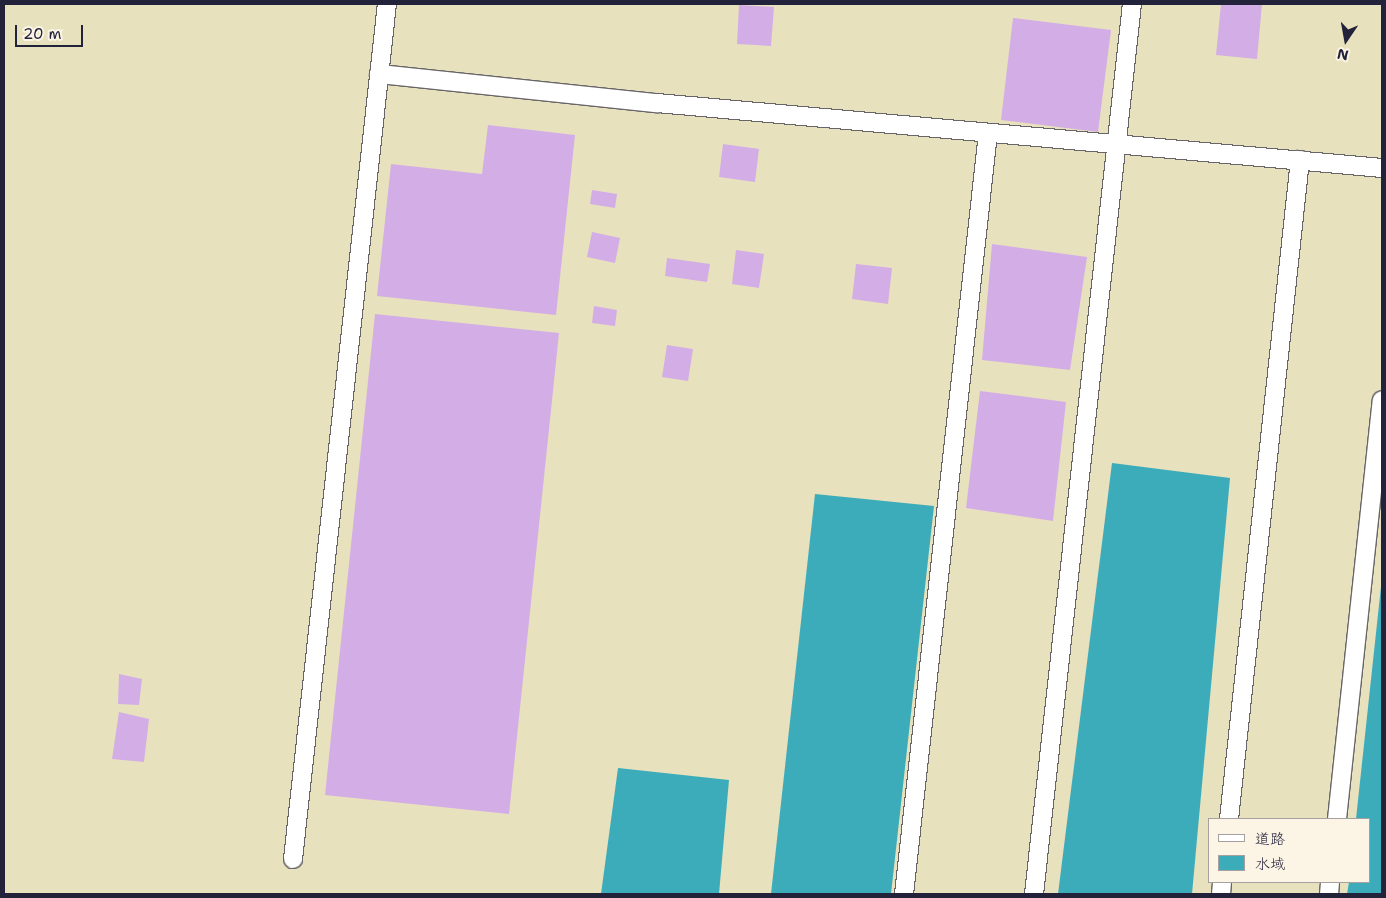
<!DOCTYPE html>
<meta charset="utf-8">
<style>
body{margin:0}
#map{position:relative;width:1386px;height:898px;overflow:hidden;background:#e8e1bd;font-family:"Shantell Sans","Klee One",sans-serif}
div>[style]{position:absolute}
.water>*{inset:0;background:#3dacba}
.building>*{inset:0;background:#d3aee6}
.roads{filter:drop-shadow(1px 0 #676568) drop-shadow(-1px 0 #676568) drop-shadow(0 1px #676568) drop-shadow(0 -1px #676568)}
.minor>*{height:18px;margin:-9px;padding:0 9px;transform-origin:9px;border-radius:9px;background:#fff}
span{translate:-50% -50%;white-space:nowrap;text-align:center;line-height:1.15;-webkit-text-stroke:4px #fcf5e5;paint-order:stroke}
.frame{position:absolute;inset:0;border:5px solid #22223b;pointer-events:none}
.legend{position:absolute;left:1208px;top:818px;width:162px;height:65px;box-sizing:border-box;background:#fcf5e5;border:1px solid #a5a1a1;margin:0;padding:6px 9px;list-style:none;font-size:15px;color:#22223b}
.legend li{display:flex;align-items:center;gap:10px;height:25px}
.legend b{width:25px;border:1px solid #a5a1a1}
.north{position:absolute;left:1321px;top:15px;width:50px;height:50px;-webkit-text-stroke:4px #fcf5e5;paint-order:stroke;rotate:192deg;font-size:14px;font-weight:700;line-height:20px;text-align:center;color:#22223b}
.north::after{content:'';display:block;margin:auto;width:18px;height:22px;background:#22223b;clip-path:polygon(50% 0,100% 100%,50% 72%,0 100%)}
.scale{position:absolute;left:15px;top:25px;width:68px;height:22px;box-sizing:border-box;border:2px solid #22223b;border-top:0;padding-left:6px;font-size:15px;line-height:18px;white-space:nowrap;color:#22223b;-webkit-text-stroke:4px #fcf5e5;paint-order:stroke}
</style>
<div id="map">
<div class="water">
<div style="clip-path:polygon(1112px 463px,1230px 478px,1192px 894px,1058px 894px)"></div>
<div style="clip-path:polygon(815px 494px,934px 506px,891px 894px,771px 894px)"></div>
<div style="clip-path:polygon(1382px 577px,1382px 894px,1347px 894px,1349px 882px,1370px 882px,1370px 819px,1356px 819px)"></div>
<div style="clip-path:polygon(618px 768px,729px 780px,719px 894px,601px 894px)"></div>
</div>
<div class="building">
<div style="clip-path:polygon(1221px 4px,1262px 4px,1257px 59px,1216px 55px)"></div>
<div style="clip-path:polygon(739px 5px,774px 7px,771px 46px,737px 44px)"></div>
<div style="clip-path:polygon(1013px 18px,1111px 30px,1098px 132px,1001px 120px)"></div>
<div style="clip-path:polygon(488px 125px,575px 135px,556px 315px,377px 296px,391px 164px,482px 174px)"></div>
<div style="clip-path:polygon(723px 144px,759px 149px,755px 182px,719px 177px)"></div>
<div style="clip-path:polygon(592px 190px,617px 194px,615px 208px,590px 204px)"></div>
<div style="clip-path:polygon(592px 232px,620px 238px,615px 263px,587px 257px)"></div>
<div style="clip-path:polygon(992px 244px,1087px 257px,1070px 370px,982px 360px)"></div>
<div style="clip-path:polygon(736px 250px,764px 254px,759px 288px,732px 284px)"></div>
<div style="clip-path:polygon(667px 258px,710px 264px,707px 282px,665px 276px)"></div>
<div style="clip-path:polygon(856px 264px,892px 268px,888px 304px,852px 299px)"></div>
<div style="clip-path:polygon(594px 306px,617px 310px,615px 326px,592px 323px)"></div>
<div style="clip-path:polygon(375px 314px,559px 333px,509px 814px,325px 795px)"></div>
<div style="clip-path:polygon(667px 345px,693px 349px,688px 381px,662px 377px)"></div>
<div style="clip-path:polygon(980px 391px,1066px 402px,1053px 521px,966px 508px)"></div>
<div style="clip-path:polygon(119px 674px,142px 679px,139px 705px,118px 704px)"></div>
<div style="clip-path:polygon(119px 712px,149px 719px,144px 762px,112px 759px)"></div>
</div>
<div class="roads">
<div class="minor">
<div style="left:379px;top:74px;width:280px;rotate:6deg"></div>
<div style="left:657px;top:103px;width:728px;rotate:5.12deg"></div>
<div style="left:1229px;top:819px;width:663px;rotate:-83.85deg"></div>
<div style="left:1337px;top:819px;width:421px;rotate:-83.9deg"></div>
<div style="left:293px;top:859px;width:860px;rotate:-83.73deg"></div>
<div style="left:904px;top:894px;width:766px;rotate:-83.7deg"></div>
<div style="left:1034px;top:894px;width:895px;rotate:-83.72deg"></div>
<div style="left:1221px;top:894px;width:12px;rotate:-85deg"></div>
<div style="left:1329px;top:894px;width:12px;rotate:-85deg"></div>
</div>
</div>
<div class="frame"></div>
<ul class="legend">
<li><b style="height:6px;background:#fff"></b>道路</li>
<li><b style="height:14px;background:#3dacba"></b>水域</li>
</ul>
<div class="north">N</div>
<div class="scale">20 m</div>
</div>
